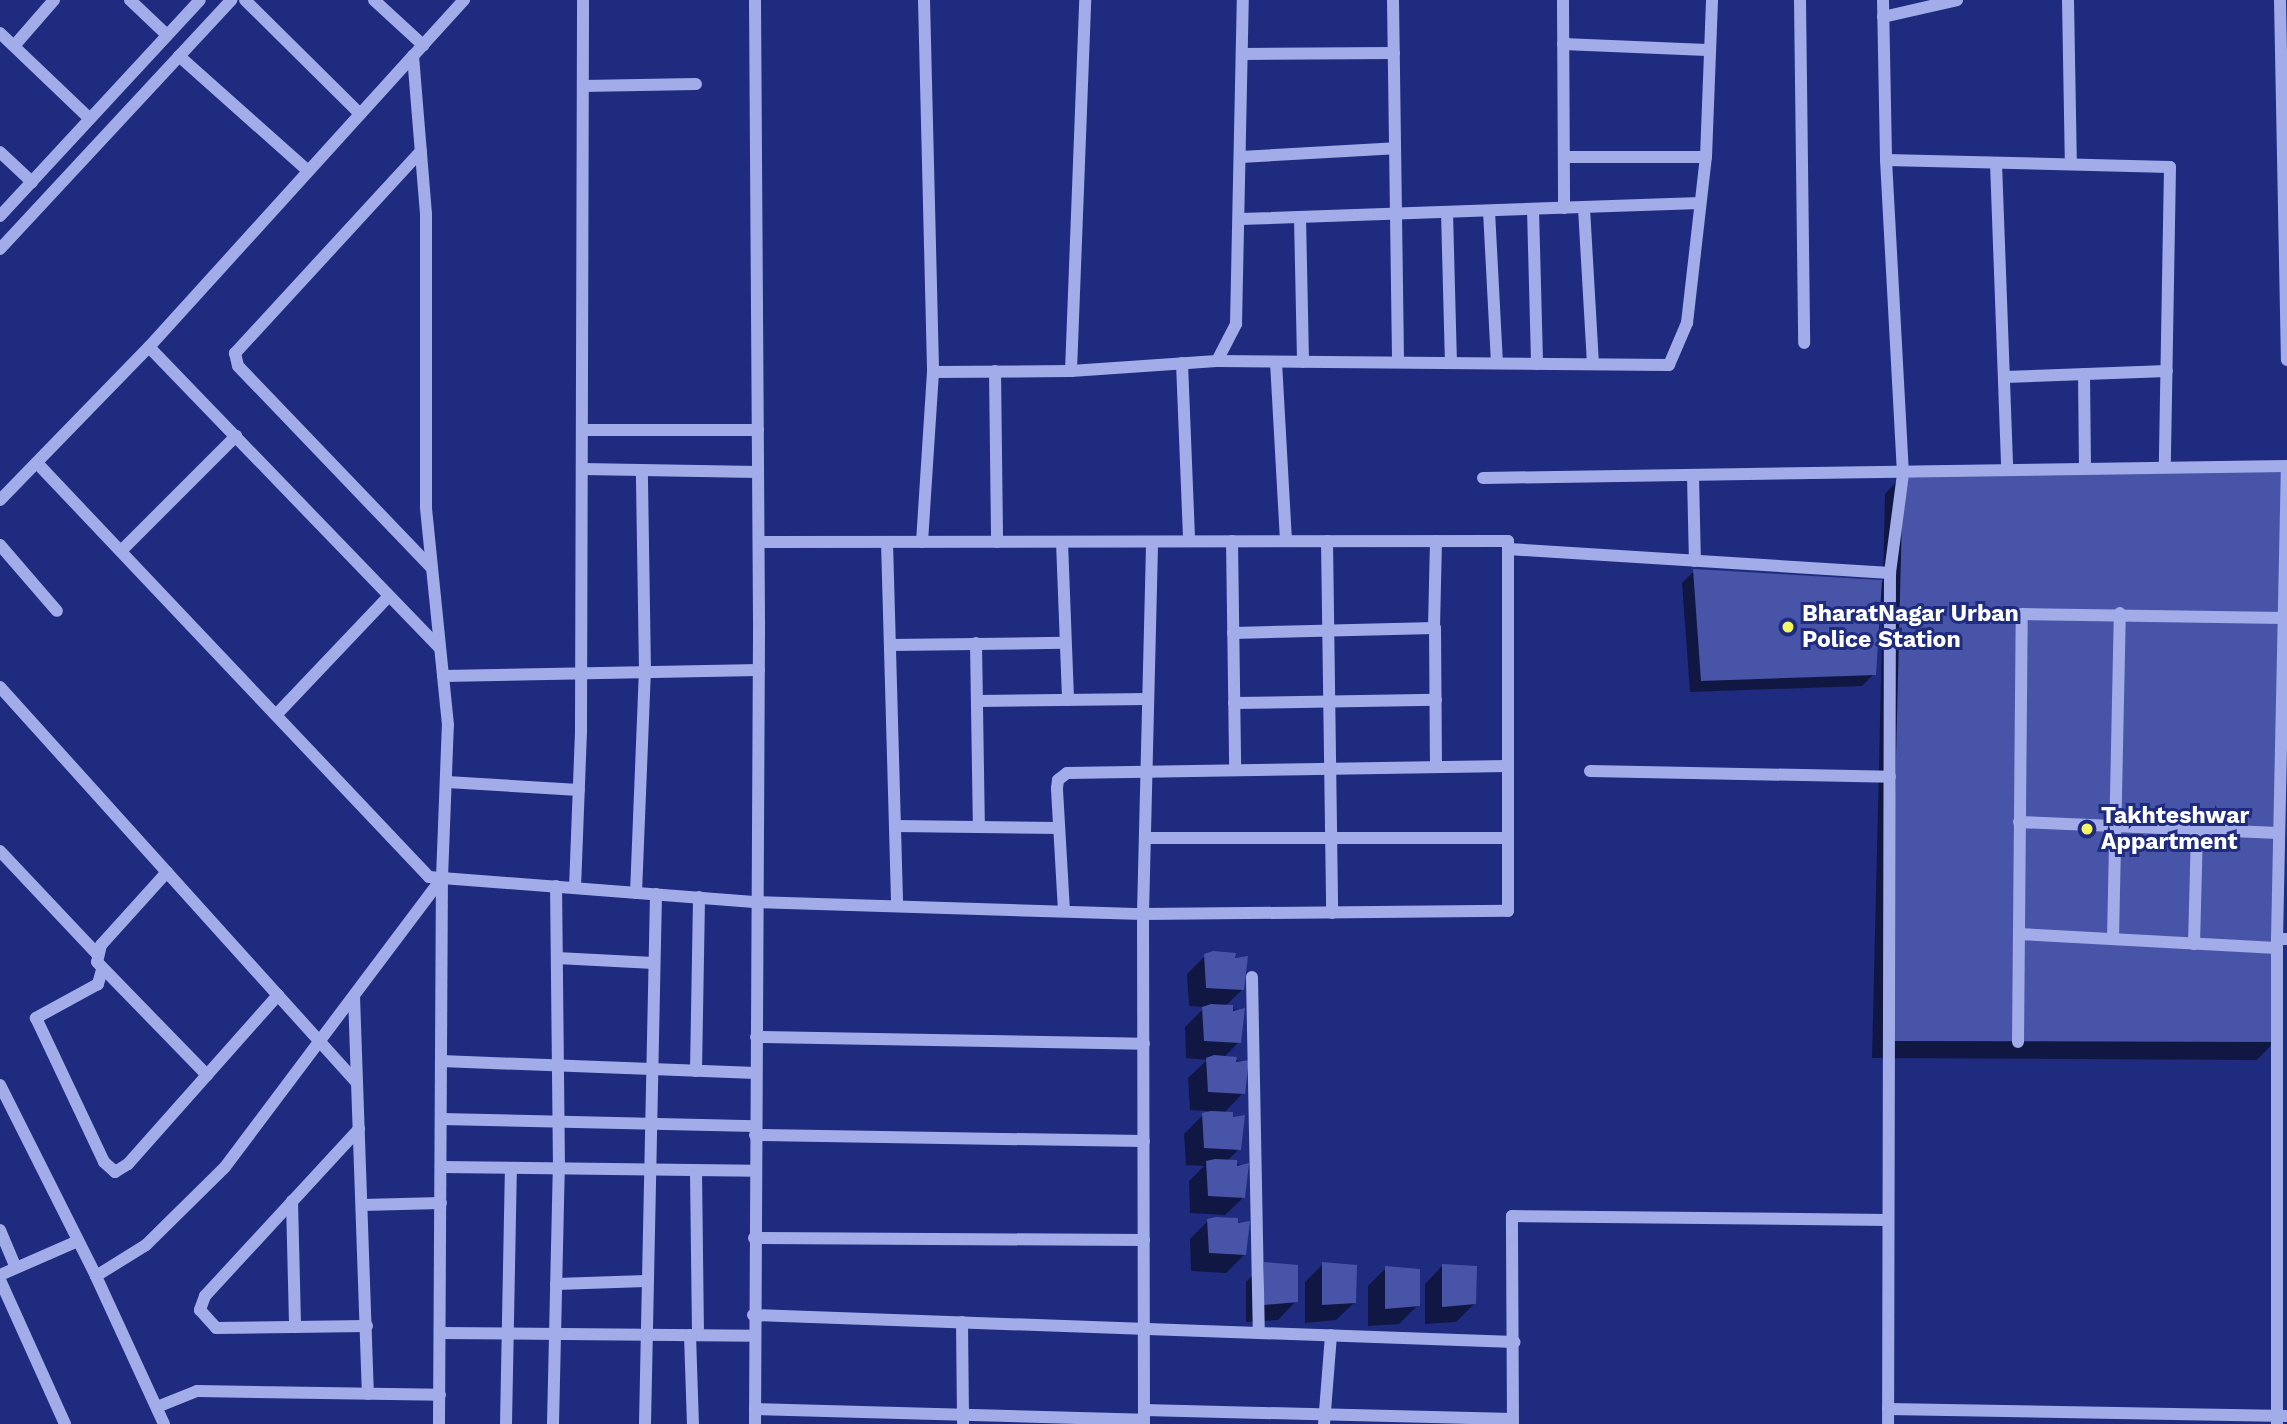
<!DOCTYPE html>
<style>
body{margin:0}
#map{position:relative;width:2287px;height:1424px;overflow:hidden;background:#1e2b7f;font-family:"Work Sans",sans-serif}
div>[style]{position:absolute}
.shadow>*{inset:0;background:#0007}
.building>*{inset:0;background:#4754a8}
.minor>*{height:12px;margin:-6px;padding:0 6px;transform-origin:6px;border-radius:6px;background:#a2ace8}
.dots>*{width:19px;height:19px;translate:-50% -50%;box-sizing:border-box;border:4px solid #1e2b7f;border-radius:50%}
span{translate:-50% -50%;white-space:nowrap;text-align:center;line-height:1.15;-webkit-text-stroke:6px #1e2b7f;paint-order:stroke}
.poi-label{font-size:23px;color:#fff;font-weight:700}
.left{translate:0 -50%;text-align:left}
</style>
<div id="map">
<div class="shadow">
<div style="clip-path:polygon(1903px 475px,2275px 1041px,2257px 1060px,1872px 1058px,1883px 598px,1874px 674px,1862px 686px,1690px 692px,1682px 583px,1694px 571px,1883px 582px,1885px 494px)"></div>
<div style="clip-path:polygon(1205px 956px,1246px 958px,1242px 990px,1222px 1009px,1243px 1010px,1239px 1042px,1221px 1060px,1247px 1061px,1243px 1093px,1225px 1112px,1190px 1110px,1188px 1078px,1207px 1060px,1186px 1058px,1185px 1027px,1205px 1007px,1189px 1006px,1187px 974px)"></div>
<div style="clip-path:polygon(1203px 1115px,1243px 1117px,1239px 1149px,1224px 1164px,1247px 1165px,1244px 1197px,1225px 1215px,1190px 1213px,1189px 1181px,1204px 1166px,1186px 1165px,1184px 1134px)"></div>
<div style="clip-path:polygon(1208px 1221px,1248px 1223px,1244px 1255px,1226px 1273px,1191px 1271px,1190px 1239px)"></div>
<div style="clip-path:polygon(1264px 1264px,1296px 1301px,1278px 1320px,1246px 1322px,1246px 1282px)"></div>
<div style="clip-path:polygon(1323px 1264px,1355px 1302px,1336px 1320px,1305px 1323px,1305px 1282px)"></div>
<div style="clip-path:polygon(1443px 1265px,1475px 1303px,1456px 1322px,1425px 1324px,1425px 1284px)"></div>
<div style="clip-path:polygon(1386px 1268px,1418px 1305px,1399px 1324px,1368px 1326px,1368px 1286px)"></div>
</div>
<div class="building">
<div style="clip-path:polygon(2287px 466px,2277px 1042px,1889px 1041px,1903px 474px)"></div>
<div style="clip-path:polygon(1693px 569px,1882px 580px,1876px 675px,1701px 681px)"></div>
<div style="clip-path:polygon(1213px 951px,1236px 953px,1235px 958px,1248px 956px,1244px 990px,1206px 988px,1204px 954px)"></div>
<div style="clip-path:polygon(1211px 1004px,1233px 1005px,1233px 1011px,1245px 1008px,1241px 1043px,1204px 1041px,1202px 1007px)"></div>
<div style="clip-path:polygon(1214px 1055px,1237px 1057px,1236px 1062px,1249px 1060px,1245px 1094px,1208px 1092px,1206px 1058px)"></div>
<div style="clip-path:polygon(1211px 1111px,1233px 1112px,1233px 1117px,1245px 1115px,1241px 1150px,1204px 1148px,1202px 1113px)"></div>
<div style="clip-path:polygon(1215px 1159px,1237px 1160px,1237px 1166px,1249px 1163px,1245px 1198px,1208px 1196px,1206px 1161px)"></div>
<div style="clip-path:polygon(1216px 1217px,1238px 1218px,1238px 1223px,1250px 1221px,1246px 1255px,1209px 1253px,1207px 1219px)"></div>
<div style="clip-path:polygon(1264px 1262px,1298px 1265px,1298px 1302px,1264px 1305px)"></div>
<div style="clip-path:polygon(1322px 1262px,1357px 1265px,1356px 1303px,1322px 1305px)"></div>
<div style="clip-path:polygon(1442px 1264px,1477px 1266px,1476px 1304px,1442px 1307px)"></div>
<div style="clip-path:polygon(1385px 1266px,1420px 1269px,1420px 1306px,1385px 1309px)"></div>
</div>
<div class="minor">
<div style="left:130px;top:0;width:51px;rotate:43.4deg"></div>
<div style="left:245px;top:0;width:162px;rotate:44.7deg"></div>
<div style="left:374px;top:0;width:67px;rotate:42.6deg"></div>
<div style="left:924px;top:0;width:372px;rotate:88.6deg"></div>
<div style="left:933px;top:372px;width:138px;rotate:-0.4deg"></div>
<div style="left:1071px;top:371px;width:146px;rotate:-3.9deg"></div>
<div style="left:1217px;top:361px;width:42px;rotate:-62.8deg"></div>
<div style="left:1236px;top:324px;width:324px;rotate:-88.8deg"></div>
<div style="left:1393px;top:0;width:362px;rotate:89.2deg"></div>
<div style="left:1563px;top:0;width:208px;rotate:89.7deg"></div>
<div style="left:1800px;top:0;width:343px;rotate:89.3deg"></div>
<div style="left:1883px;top:0;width:160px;rotate:88.9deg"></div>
<div style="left:1886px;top:160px;width:314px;rotate:86.9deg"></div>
<div style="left:1903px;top:474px;width:100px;rotate:97.5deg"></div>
<div style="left:1890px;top:573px;width:851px;rotate:90.13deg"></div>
<div style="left:2068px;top:0;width:164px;rotate:89deg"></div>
<div style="left:2280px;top:0;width:360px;rotate:88.9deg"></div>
<div style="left:1883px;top:17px;width:76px;rotate:-12.9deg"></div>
<div style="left:0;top:33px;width:124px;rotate:43.7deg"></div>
<div style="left:1563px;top:44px;width:144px;rotate:2.4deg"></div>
<div style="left:14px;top:46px;width:61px;rotate:-49deg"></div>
<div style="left:1243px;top:54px;width:151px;rotate:-0.4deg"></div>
<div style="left:179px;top:56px;width:173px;rotate:41.7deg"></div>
<div style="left:583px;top:86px;width:113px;rotate:-1deg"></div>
<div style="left:421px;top:151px;width:275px;rotate:132.6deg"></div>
<div style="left:235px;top:353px;width:13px;rotate:77deg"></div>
<div style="left:238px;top:366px;width:280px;rotate:46.2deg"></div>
<div style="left:0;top:152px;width:44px;rotate:43.2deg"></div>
<div style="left:1241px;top:157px;width:154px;rotate:-3.3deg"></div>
<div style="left:1564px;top:157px;width:142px"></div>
<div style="left:1886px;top:160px;width:284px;rotate:1.4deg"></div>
<div style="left:2170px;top:167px;width:300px;rotate:91deg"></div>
<div style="left:1996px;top:163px;width:307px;rotate:87.9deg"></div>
<div style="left:1584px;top:208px;width:156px;rotate:86.7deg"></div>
<div style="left:1533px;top:209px;width:155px;rotate:88.5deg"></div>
<div style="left:1489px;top:211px;width:152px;rotate:87deg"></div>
<div style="left:1447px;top:212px;width:151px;rotate:88.5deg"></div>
<div style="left:0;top:216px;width:294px;rotate:-47.2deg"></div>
<div style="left:1300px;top:217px;width:145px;rotate:88.8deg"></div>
<div style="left:1240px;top:219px;width:460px;rotate:-2deg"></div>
<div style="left:0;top:249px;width:340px;rotate:-47.1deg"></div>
<div style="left:149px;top:347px;width:419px;rotate:46deg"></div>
<div style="left:1217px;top:361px;width:452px;rotate:0.5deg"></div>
<div style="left:1669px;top:365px;width:46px;rotate:-66.8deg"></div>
<div style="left:1687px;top:323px;width:167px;rotate:-83.5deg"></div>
<div style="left:1706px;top:157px;width:157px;rotate:-87.8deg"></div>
<div style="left:1276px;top:362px;width:179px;rotate:86.8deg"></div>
<div style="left:1182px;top:363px;width:178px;rotate:87.7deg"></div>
<div style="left:995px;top:371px;width:171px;rotate:89.3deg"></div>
<div style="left:1071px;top:371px;width:371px;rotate:-87.8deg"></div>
<div style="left:2084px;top:374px;width:94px;rotate:89.4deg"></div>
<div style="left:2004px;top:377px;width:163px;rotate:-2.1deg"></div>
<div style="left:582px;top:430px;width:176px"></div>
<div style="left:37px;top:463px;width:570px;rotate:46.56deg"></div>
<div style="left:429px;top:877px;width:329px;rotate:4.4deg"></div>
<div style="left:757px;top:902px;width:386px;rotate:1.8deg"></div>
<div style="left:1143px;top:914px;width:365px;rotate:-0.5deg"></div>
<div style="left:1508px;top:911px;width:370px;rotate:-90deg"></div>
<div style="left:1508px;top:541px;width:749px;rotate:179.92deg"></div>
<div style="left:582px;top:469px;width:176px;rotate:1deg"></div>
<div style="left:1693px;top:476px;width:85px;rotate:88.7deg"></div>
<div style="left:1483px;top:478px;width:804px;rotate:-0.86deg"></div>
<div style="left:0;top:500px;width:214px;rotate:-45.8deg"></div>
<div style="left:149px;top:347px;width:393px;rotate:-47.8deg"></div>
<div style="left:1232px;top:541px;width:228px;rotate:89.2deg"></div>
<div style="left:1327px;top:541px;width:372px;rotate:89.2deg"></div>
<div style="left:887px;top:542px;width:364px;rotate:88.4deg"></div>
<div style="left:922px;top:542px;width:170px;rotate:-86.3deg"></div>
<div style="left:1062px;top:542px;width:158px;rotate:87.8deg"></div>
<div style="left:0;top:545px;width:87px;rotate:49.2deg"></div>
<div style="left:1508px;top:549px;width:383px;rotate:3.6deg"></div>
<div style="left:121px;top:551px;width:163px;rotate:-45deg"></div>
<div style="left:1434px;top:628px;width:87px;rotate:-88.7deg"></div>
<div style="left:1233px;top:633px;width:202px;rotate:-1.4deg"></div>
<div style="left:1435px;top:628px;width:139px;rotate:89.6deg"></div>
<div style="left:976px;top:643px;width:184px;rotate:89.1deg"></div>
<div style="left:890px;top:645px;width:174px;rotate:-0.7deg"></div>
<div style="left:443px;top:676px;width:316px;rotate:-1.1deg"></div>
<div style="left:0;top:687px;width:533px;rotate:47.96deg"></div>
<div style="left:977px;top:701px;width:171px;rotate:-0.7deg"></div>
<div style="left:1234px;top:703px;width:202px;rotate:-0.9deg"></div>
<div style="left:276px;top:715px;width:164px;rotate:-46.5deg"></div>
<div style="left:1590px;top:771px;width:300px;rotate:1.1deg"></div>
<div style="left:447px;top:782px;width:132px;rotate:3.5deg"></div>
<div style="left:2019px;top:822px;width:260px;rotate:2.4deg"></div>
<div style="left:895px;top:826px;width:164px;rotate:0.7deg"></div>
<div style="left:1145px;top:838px;width:363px"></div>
<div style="left:0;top:851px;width:140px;rotate:46.7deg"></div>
<div style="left:167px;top:872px;width:98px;rotate:132.1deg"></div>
<div style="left:101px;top:945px;width:17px;rotate:103deg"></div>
<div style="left:97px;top:962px;width:158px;rotate:45.8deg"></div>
<div style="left:575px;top:888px;width:159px;rotate:-87.8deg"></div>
<div style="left:581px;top:729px;width:729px;rotate:-89.84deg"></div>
<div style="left:636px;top:893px;width:221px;rotate:-87.7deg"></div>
<div style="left:645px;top:672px;width:202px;rotate:-90.9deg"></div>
<div style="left:1064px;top:911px;width:123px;rotate:-93.3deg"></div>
<div style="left:1057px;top:788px;width:8px;rotate:-83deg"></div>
<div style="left:1058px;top:780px;width:11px;rotate:-38deg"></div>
<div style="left:1067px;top:773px;width:441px;rotate:-0.9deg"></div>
<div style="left:2019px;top:934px;width:258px;rotate:3.1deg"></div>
<div style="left:2113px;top:939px;width:326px;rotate:-88.8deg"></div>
<div style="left:2277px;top:939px;width:473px;rotate:-88.8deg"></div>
<div style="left:2194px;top:944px;width:114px;rotate:-88.5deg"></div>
<div style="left:557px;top:958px;width:97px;rotate:3deg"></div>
<div style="left:102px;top:970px;width:15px;rotate:106deg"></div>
<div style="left:98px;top:984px;width:71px;rotate:151.3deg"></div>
<div style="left:36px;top:1018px;width:159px;rotate:64.7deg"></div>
<div style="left:104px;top:1162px;width:15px;rotate:42deg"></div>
<div style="left:115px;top:1172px;width:15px;rotate:-32deg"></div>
<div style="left:128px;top:1164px;width:226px;rotate:-48.4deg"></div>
<div style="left:1252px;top:977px;width:356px;rotate:88.9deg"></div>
<div style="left:354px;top:996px;width:398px;rotate:88deg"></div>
<div style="left:756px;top:1037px;width:388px;rotate:1deg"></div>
<div style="left:2018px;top:1042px;width:428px;rotate:-89.5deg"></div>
<div style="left:2022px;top:614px;width:261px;rotate:0.9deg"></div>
<div style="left:441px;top:1061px;width:315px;rotate:2.2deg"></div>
<div style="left:696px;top:1071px;width:174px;rotate:-89deg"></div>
<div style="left:0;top:1085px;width:214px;rotate:63.3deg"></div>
<div style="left:441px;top:1119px;width:314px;rotate:1.3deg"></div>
<div style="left:359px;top:1129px;width:227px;rotate:132.7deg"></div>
<div style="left:205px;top:1296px;width:15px;rotate:110deg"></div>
<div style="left:200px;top:1310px;width:24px;rotate:48deg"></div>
<div style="left:216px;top:1328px;width:151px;rotate:-0.8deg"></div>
<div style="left:755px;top:1135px;width:389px;rotate:0.9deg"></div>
<div style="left:441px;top:1167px;width:314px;rotate:0.7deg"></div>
<div style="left:696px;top:1171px;width:164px;rotate:89.3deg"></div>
<div style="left:292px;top:1201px;width:126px;rotate:88.6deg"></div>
<div style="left:362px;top:1205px;width:79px;rotate:-1.5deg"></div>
<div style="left:0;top:1230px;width:41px;rotate:67.2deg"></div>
<div style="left:754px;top:1238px;width:390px;rotate:0.3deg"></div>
<div style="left:0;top:1275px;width:85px;rotate:-23.6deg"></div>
<div style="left:0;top:1280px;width:158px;rotate:65.7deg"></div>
<div style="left:556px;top:1284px;width:90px;rotate:-1.9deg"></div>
<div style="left:753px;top:1315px;width:762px;rotate:2.03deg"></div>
<div style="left:962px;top:1322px;width:101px;rotate:89.4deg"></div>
<div style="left:440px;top:1333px;width:314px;rotate:0.5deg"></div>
<div style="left:690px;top:1335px;width:89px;rotate:88.1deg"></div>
<div style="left:157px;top:1407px;width:43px;rotate:-21.8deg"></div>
<div style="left:197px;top:1391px;width:243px;rotate:0.9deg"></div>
<div style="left:755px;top:1409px;width:389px;rotate:1.6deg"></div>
<div style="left:1888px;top:1409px;width:399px;rotate:1deg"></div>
<div style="left:1144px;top:1410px;width:369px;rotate:1.4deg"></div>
<div style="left:164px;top:1424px;width:163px;rotate:-114.7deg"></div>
<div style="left:96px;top:1276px;width:59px;rotate:-31.8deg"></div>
<div style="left:146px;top:1245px;width:111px;rotate:-44.6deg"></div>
<div style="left:225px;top:1167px;width:361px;rotate:-53.1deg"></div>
<div style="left:442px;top:878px;width:153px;rotate:-87.8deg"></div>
<div style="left:448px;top:725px;width:219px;rotate:-95.8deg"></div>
<div style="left:426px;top:507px;width:293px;rotate:-90deg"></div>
<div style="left:426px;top:214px;width:159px;rotate:-94.7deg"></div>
<div style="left:413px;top:56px;width:76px;rotate:-47.7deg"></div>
<div style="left:439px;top:1424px;width:546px;rotate:-89.69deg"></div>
<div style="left:506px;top:1424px;width:256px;rotate:-88.9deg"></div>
<div style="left:553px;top:1424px;width:255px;rotate:-88.7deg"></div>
<div style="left:559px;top:1169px;width:283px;rotate:-90.6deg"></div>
<div style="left:645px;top:1424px;width:530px;rotate:-88.81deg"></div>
<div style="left:755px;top:1424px;width:804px;rotate:-89.71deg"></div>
<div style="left:759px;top:620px;width:620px;rotate:-90.37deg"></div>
<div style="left:1144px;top:1424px;width:510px;rotate:-90.11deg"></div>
<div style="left:1143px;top:914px;width:372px;rotate:-88.6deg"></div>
<div style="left:1324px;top:1424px;width:89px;rotate:-85.5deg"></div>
<div style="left:1513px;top:1424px;width:208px;rotate:-90.3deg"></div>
<div style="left:1512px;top:1216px;width:376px;rotate:0.6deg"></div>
<div style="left:2277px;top:1424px;width:485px;rotate:-90deg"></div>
<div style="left:2277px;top:939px;width:10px"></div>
</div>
<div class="dots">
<div style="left:1788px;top:627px;background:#f4f662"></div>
<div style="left:2087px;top:829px;background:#f4f662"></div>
</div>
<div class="poi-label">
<span class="left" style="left:1802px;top:627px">BharatNagar Urban<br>Police Station</span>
<span class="left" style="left:2101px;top:829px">Takhteshwar<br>Appartment</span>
</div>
</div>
